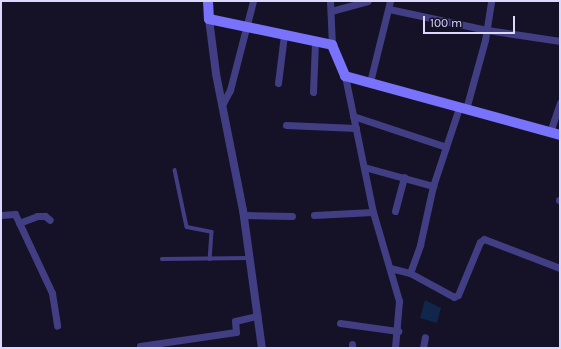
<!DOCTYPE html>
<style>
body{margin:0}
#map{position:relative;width:561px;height:349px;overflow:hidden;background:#151127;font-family:Karla,sans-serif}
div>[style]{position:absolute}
.water>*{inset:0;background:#11264b}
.service>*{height:3.5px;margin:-1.75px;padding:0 1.75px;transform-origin:1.75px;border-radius:1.75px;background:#413e84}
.minor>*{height:7px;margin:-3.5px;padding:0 3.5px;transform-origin:3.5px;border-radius:3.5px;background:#413e84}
.tertiary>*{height:8px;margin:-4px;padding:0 4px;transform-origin:4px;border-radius:4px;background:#413e84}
.secondary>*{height:10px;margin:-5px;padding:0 5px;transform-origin:5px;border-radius:5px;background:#7873fa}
span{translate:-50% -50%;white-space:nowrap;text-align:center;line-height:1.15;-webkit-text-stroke:4px #151127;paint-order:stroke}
.frame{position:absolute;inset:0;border:2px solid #ddd8fe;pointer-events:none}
.scale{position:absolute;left:423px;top:16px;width:92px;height:18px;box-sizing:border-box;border:2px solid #ddd8fe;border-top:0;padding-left:5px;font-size:12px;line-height:14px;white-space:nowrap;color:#ddd8fe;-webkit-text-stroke:3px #151127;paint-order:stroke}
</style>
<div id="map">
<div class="water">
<div style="clip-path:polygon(425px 300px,441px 308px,437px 323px,420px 318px)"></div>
</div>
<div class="service">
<div style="left:175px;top:170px;width:58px;rotate:78.1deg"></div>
<div style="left:187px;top:227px;width:25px;rotate:11deg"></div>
<div style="left:212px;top:232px;width:27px;rotate:94deg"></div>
<div style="left:162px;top:259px;width:87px;rotate:-0.7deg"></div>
</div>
<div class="minor">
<div style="left:330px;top:1px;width:44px;rotate:87.4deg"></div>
<div style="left:389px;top:9px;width:100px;rotate:12.1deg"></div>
<div style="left:487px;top:30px;width:74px;rotate:8.6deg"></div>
<div style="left:331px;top:11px;width:38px;rotate:-15deg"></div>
<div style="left:345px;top:76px;width:139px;rotate:78.4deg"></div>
<div style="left:373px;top:212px;width:93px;rotate:73.7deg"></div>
<div style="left:399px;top:301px;width:47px;rotate:94.9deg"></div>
<div style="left:370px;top:82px;width:83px;rotate:-76.1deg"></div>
<div style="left:278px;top:83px;width:48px;rotate:-82.9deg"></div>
<div style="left:313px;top:92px;width:50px;rotate:-87.7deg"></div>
<div style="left:222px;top:105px;width:17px;rotate:-62deg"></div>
<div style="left:230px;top:90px;width:92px;rotate:-75.5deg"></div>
<div style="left:466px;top:109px;width:72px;rotate:-74.6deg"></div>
<div style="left:485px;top:40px;width:39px;rotate:-81deg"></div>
<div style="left:353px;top:116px;width:98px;rotate:18.4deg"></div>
<div style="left:286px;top:125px;width:70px;rotate:2.5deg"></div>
<div style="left:550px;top:132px;width:31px;rotate:-71deg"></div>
<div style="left:364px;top:167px;width:72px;rotate:15.4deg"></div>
<div style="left:559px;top:200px;width:1px"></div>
<div style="left:395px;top:211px;width:35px;rotate:-75deg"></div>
<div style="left:1px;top:215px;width:14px;rotate:-4deg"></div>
<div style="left:15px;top:214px;width:87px;rotate:64.9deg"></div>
<div style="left:52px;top:293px;width:33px;rotate:81deg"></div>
<div style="left:244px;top:215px;width:48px;rotate:1.2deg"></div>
<div style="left:314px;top:215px;width:59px;rotate:-2.9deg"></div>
<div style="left:19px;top:223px;width:19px;rotate:-21deg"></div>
<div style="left:37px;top:216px;width:8px"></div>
<div style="left:45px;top:216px;width:6px;rotate:39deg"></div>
<div style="left:390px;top:268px;width:21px;rotate:14deg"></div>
<div style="left:410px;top:273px;width:50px;rotate:28.6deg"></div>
<div style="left:454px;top:297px;width:4px;rotate:-27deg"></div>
<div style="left:458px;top:295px;width:57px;rotate:-67.5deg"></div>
<div style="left:480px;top:242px;width:5px;rotate:-37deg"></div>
<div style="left:484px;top:239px;width:81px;rotate:20.9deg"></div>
<div style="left:410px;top:273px;width:30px;rotate:-70deg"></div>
<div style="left:420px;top:245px;width:60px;rotate:-77.6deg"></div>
<div style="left:433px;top:186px;width:82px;rotate:-71.6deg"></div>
<div style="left:340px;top:323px;width:59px;rotate:7.9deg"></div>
<div style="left:140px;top:346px;width:97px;rotate:-8.3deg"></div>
<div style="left:236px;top:332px;width:11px;rotate:-95deg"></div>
<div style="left:235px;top:321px;width:23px;rotate:-13deg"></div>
<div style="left:352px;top:348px;width:4px;rotate:-90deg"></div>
<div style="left:423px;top:348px;width:11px;rotate:-80deg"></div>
</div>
<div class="tertiary">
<div style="left:209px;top:19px;width:55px;rotate:82.7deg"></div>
<div style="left:216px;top:74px;width:139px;rotate:78.8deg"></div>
<div style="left:243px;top:210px;width:139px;rotate:82.2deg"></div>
</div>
<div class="secondary">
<div style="left:208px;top:1px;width:18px;rotate:87deg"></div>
<div style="left:209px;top:19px;width:126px;rotate:11.9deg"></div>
<div style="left:332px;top:45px;width:34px;rotate:67deg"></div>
<div style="left:345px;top:76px;width:223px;rotate:15.3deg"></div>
</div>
<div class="frame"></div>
<div class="scale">100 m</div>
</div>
